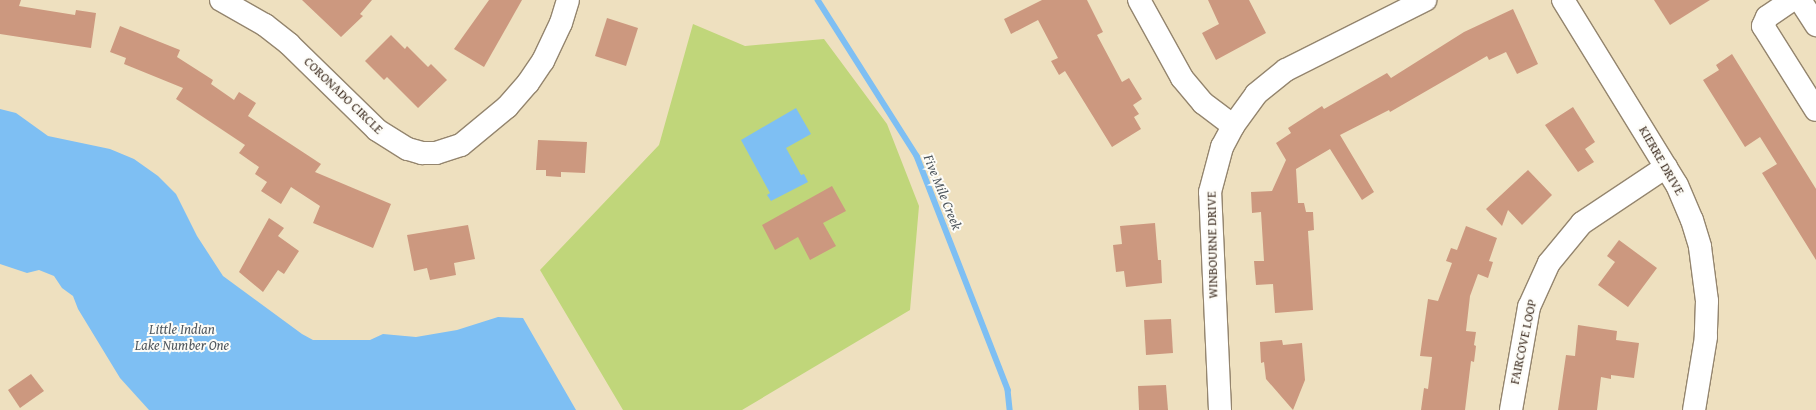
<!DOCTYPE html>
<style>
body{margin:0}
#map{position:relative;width:1816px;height:410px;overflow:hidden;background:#eee0bf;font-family:"Gentium Book Plus",serif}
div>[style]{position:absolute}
.green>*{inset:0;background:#c0d67a}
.water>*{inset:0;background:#7ebff3}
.stream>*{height:5.5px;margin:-2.75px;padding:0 2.75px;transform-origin:2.75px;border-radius:2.75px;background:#7ebff3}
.building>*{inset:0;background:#cc987f}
.roads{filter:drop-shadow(1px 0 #94856e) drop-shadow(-1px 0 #94856e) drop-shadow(0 1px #94856e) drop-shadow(0 -1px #94856e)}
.minor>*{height:22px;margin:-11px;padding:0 11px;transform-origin:11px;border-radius:11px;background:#fff}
.tertiary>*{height:22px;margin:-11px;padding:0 11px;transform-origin:11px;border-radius:11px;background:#fff}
span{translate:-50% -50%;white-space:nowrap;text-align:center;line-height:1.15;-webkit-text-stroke:4px #fdfcf7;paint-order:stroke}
.street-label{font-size:13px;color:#3b2a1e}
.water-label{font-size:14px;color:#4f575e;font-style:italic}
</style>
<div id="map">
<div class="green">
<div style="clip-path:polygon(693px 24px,745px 46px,824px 39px,887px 124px,919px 206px,910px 310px,742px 410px,623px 410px,540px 270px,659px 145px)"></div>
</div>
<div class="water">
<div style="clip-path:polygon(796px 108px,811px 134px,786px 148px,801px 175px,804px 174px,808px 182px,771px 201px,767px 195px,770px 193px,741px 140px)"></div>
<div style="clip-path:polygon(0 109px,16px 113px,48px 136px,110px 149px,134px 159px,158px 176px,176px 194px,197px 236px,223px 276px,302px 334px,313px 340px,370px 340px,383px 334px,416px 337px,457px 330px,498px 317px,523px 318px,576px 410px,149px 410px,120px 378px,78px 309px,73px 296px,62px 288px,54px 276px,39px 270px,27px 273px,0 264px)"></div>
</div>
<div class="stream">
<div style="left:818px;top:0;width:185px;rotate:57.6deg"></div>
<div style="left:917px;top:156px;width:251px;rotate:68.7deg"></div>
<div style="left:1008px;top:390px;width:20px;rotate:84deg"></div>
</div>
<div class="building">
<div style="clip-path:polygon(0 0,21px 0,19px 6px,75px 15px,76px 10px,96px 13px,91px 48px,0 34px)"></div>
<div style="clip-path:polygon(302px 0,372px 0,360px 14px,363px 16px,341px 37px)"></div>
<div style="clip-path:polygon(489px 0,522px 0,484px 67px,454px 49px)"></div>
<div style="clip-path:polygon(1042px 0,1087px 0,1103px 32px,1097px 35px,1122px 82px,1129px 78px,1142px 99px,1133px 105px,1139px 114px,1134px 117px,1141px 129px,1112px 147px,1065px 71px,1059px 75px,1051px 61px,1058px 58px,1038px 20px,1011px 34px,1004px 19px)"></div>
<div style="clip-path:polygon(1208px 0,1249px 0,1266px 33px,1216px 60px,1202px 33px,1219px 24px)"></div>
<div style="clip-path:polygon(1654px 0,1710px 0,1670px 25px)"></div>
<div style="clip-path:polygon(1513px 9px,1538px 64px,1517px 74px,1506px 52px,1489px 60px,1487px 56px,1390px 112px,1389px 110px,1340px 135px,1374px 192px,1362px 200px,1330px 149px,1296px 169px,1298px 203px,1304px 203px,1306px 212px,1313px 212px,1314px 230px,1308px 231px,1313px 310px,1275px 313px,1273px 284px,1256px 285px,1254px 261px,1264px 261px,1261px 212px,1252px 213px,1251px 192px,1272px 191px,1286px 160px,1276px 143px,1291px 133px,1288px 128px,1322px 106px,1324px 109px,1387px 73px,1391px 78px,1464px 32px)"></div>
<div style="clip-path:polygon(607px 18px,638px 28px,626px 66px,595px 56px)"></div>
<div style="clip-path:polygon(120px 26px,180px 50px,177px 57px,213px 80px,211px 84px,234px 100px,239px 92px,256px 103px,248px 116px,321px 164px,315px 172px,391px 204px,373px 248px,313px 223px,320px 206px,291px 187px,281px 204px,261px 191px,267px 182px,255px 174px,259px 167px,239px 153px,245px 145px,176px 99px,183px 88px,124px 64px,126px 58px,110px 52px)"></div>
<div style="clip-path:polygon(391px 35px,405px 49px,407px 46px,428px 67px,431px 64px,447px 80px,418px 108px,387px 77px,384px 80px,365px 61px)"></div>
<div style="clip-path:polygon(1732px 54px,1816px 189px,1816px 260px,1762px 173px,1777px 164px,1760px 137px,1745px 147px,1703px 80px,1719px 70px,1716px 65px)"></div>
<div style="clip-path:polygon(1573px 107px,1595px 142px,1585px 149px,1594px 162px,1578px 172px,1545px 125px)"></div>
<div style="clip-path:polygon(538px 140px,587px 142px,585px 173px,561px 172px,561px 177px,546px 176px,546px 170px,536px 170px)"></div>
<div style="clip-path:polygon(1528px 170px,1552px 195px,1522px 225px,1508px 210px,1502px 226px,1486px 209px)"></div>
<div style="clip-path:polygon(832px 186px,846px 211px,823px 223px,836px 246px,810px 260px,798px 237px,775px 250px,762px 225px)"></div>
<div style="clip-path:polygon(269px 218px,284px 228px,278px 236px,299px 251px,284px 274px,278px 270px,263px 292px,239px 272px)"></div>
<div style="clip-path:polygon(1155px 223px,1158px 260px,1161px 260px,1162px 283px,1126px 287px,1124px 271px,1116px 272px,1113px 245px,1122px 244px,1120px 226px)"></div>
<div style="clip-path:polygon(468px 225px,475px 259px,454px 263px,456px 275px,430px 280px,427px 268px,414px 271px,407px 235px)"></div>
<div style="clip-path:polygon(1466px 226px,1497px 238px,1489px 261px,1493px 262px,1488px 278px,1478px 274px,1470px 296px,1466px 331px,1476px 332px,1474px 345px,1476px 346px,1474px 362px,1471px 361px,1465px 410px,1421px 410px,1424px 388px,1428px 389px,1432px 357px,1420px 356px,1428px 299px,1438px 301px,1452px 263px,1446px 261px,1451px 248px,1457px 250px)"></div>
<div style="clip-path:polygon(1619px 240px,1657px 268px,1628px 307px,1598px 285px,1615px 262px,1607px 256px)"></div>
<div style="clip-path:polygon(1171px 319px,1173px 353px,1146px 355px,1144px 320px)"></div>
<div style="clip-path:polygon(1578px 325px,1617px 331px,1616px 340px,1639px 343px,1634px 378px,1611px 375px,1611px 379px,1601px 377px,1597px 410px,1558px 410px,1566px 355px,1575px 356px)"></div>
<div style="clip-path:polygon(1282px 340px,1283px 345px,1302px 343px,1305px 380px,1293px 410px,1266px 379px,1264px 362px,1261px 363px,1260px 342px)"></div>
<div style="clip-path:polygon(31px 374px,44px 391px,20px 408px,8px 390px)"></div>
<div style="clip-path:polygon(1166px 385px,1168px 410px,1139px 410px,1138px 386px)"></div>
</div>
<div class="roads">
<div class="minor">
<div style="left:221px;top:0;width:51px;rotate:29.6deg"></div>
<div style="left:265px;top:25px;width:31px;rotate:38deg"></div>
<div style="left:289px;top:44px;width:123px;rotate:44.3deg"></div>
<div style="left:377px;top:130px;width:36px;rotate:32deg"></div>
<div style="left:408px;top:149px;width:15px;rotate:16deg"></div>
<div style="left:422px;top:153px;width:14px"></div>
<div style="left:436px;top:153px;width:26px;rotate:-18deg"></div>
<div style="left:461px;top:145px;width:60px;rotate:-39.6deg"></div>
<div style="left:507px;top:107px;width:32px;rotate:-49deg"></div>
<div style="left:528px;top:83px;width:27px;rotate:-56deg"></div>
<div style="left:543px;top:61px;width:42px;rotate:-64.7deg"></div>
<div style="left:561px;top:23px;width:24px;rotate:-73deg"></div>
<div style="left:1139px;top:0;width:89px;rotate:61.1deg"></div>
<div style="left:1182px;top:78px;width:33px;rotate:50deg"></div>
<div style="left:1203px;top:103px;width:38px;rotate:37deg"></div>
<div style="left:1792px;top:0;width:30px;rotate:146deg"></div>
<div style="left:1767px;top:17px;width:10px;rotate:114deg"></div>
<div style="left:1763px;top:26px;width:99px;rotate:57.8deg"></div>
<div style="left:1800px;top:0;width:30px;rotate:57deg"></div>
<div style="left:1220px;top:410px;width:218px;rotate:-92.6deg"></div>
<div style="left:1210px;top:192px;width:47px;rotate:-75.1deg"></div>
<div style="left:1222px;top:147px;width:24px;rotate:-62deg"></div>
<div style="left:1233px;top:126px;width:39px;rotate:-54deg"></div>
<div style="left:1256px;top:94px;width:38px;rotate:-39deg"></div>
<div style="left:1286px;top:70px;width:156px;rotate:-26.7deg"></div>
<div style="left:1511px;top:410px;width:105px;rotate:-80.1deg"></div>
<div style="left:1529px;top:307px;width:48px;rotate:-65.6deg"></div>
<div style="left:1549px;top:263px;width:52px;rotate:-50.5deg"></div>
<div style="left:1582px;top:223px;width:101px;rotate:-33.7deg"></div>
</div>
<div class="tertiary">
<div style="left:1563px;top:0;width:217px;rotate:58.4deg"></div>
<div style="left:1677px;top:185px;width:38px;rotate:67deg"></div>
<div style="left:1692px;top:220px;width:28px;rotate:73deg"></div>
<div style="left:1700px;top:247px;width:54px;rotate:82.6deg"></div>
<div style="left:1707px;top:301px;width:36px;rotate:92deg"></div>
<div style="left:1706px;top:337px;width:74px;rotate:99.3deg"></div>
</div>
</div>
<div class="street-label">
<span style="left:343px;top:96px;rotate:44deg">CORONADO CIRCLE</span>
<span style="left:1661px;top:161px;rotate:60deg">KIERRE DRIVE</span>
<span style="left:1213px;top:245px;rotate:-91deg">WINBOURNE DRIVE</span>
<span style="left:1524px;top:342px;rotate:-78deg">FAIRCOVE LOOP</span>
</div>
<div class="water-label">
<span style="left:943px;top:192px;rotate:68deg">Five Mile Creek</span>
<span style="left:182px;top:337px">Little Indian<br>Lake Number One</span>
</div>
</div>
